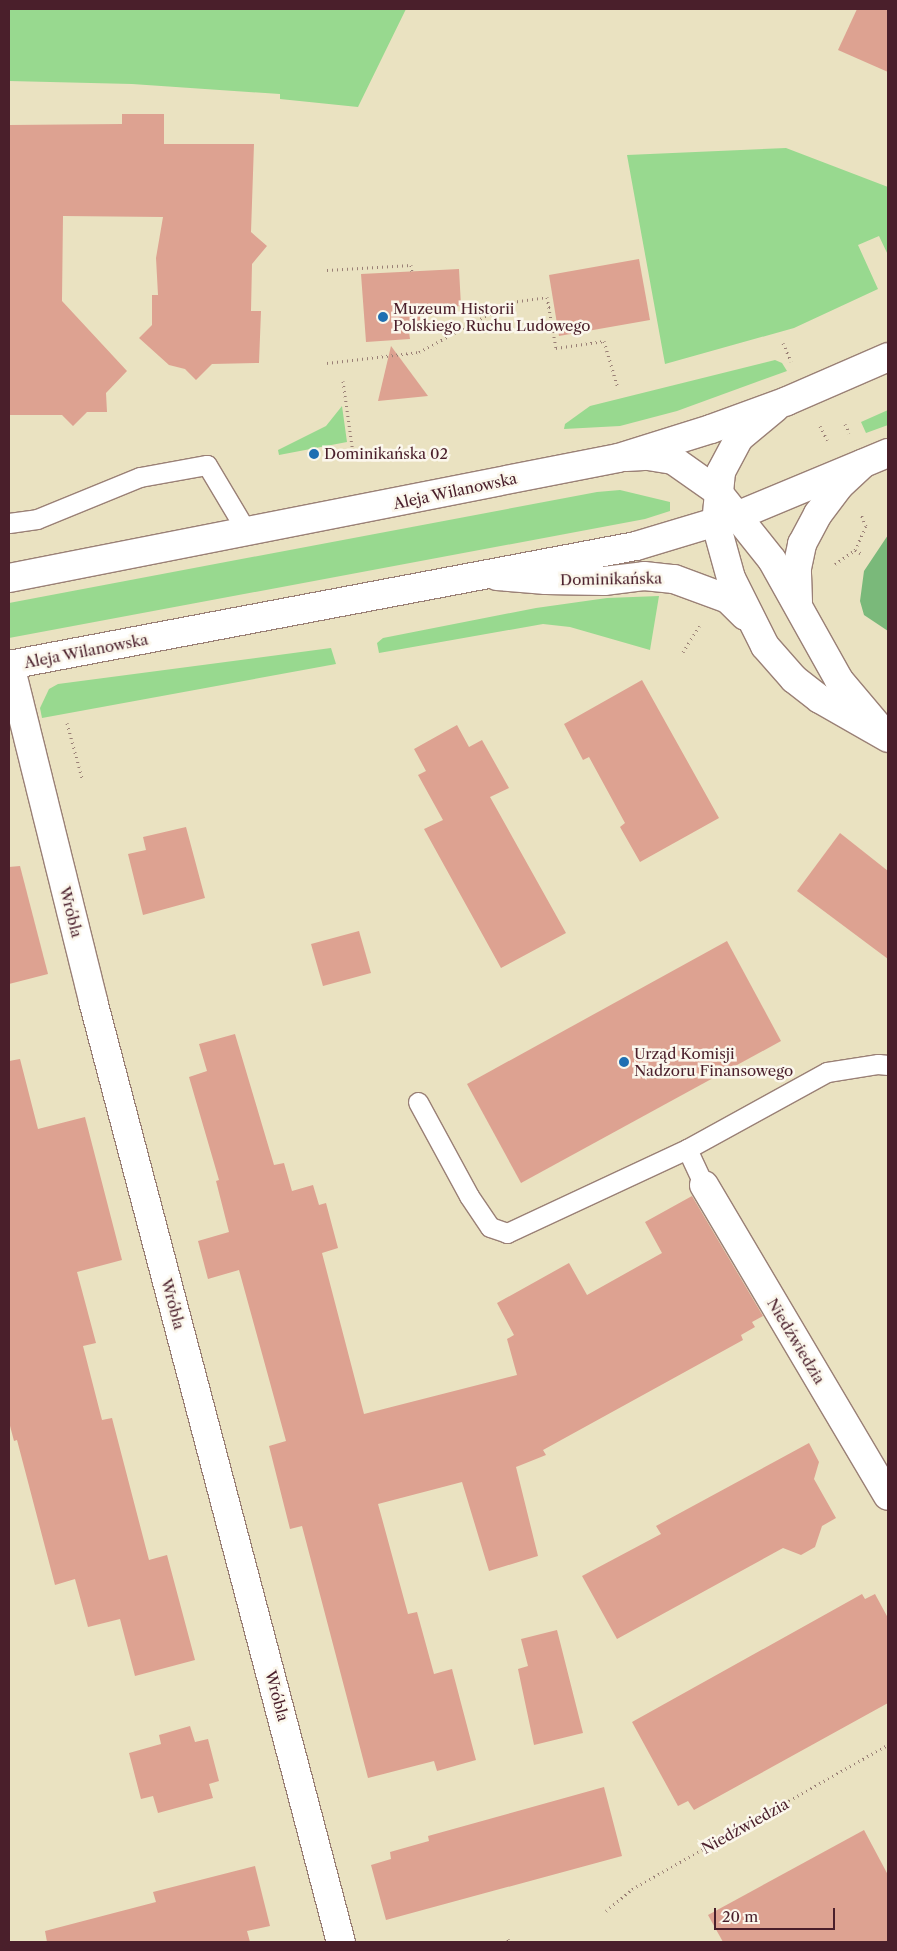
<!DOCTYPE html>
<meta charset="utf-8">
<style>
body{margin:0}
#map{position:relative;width:897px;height:1951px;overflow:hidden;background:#eae2c1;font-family:"Libre Caslon Text",serif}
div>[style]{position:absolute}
.green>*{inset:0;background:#98d98f}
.forest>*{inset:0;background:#7ab97a}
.building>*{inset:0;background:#dda291}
.path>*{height:3px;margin-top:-1.5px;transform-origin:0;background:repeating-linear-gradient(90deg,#9a8076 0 1px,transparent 0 5px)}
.roads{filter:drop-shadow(1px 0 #9a8076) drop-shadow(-1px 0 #9a8076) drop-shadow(0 1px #9a8076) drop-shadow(0 -1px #9a8076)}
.service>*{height:19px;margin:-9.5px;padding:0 9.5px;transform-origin:9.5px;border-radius:9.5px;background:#fff}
.minor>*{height:28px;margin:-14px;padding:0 14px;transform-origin:14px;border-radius:14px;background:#fff}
.secondary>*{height:28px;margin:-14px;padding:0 14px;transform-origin:14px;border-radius:14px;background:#fff}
.dots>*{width:14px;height:14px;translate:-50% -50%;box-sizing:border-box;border:2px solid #fbf7ec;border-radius:50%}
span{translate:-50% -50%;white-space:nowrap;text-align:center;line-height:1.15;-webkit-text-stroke:5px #fbf7ec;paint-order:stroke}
.poi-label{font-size:15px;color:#4a1f2b}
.left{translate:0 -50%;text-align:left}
.street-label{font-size:15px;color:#4a1f2b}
.frame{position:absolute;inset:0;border:10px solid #4a1f2b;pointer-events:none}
.scale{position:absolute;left:714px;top:1908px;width:121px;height:22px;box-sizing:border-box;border:2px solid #4a1f2b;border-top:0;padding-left:6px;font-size:15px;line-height:18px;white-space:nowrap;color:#4a1f2b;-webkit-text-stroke:4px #fbf7ec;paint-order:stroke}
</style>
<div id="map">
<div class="green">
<div style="clip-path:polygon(9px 9px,406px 9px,358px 107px,280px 99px,280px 94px,132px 84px,9px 81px)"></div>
<div style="clip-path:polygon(786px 148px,888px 187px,888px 255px,879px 236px,858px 245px,878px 289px,794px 328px,665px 364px,627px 155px)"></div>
<div style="clip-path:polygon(775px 360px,782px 363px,787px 371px,677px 411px,620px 426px,564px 429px,565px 424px,590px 406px)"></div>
<div style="clip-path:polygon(342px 406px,347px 442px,279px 455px,278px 450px,326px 426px)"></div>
<div style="clip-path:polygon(888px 410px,888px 425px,866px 433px,861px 422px)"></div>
<div style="clip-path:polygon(620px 490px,670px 502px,670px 511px,645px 519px,9px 638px,9px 603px,597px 492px)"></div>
<div style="clip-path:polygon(659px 596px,650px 650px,570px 627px,543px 624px,379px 653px,377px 643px,383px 638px,536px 608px,607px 598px)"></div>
<div style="clip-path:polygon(331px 648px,336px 664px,42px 718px,40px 708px,49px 689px,58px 684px)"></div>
</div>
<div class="forest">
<div style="clip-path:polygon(888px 535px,888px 534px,888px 631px,864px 615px,860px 601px,864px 571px)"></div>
</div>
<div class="building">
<div style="clip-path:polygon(857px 9px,888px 9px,888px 72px,838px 50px)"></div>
<div style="clip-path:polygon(122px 114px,164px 114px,164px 144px,254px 144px,251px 232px,267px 246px,252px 264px,251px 311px,261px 311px,259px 363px,212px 364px,196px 380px,185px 369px,169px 365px,139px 338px,152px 325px,152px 295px,158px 295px,156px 258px,163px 217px,63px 216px,62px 301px,127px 371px,106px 393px,107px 412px,87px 412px,73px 426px,62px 415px,9px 415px,9px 125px,122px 124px)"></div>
<div style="clip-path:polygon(639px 259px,650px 320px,559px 336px,549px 275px)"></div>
<div style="clip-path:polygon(459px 269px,461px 306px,420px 309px,420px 324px,408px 325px,410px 339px,366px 342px,361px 274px)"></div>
<div style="clip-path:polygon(391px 346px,428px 396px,378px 401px)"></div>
<div style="clip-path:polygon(642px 680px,719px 818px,640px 862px,620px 827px,625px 823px,589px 757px,583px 760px,564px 724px)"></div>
<div style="clip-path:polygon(457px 725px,469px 747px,482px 740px,509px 788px,490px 797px,566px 933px,501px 968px,424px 829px,443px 820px,418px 775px,426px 771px,414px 749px)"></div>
<div style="clip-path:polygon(186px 827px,205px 898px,143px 915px,128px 854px,146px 850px,143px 837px)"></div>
<div style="clip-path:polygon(840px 833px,888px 871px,888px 959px,797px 891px)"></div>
<div style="clip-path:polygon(20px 866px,48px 974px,9px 984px,9px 867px)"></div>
<div style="clip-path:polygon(359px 931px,371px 973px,323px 986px,311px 944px)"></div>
<div style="clip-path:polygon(727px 941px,781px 1041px,521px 1183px,467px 1084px)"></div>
<div style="clip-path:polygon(235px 1034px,274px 1165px,284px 1163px,292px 1191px,313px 1185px,319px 1205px,326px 1203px,338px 1248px,322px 1253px,364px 1414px,517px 1375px,507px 1339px,514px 1335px,497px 1303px,569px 1263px,587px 1295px,662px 1253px,645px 1222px,692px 1196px,763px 1316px,752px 1322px,755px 1327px,741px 1335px,743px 1340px,543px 1450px,546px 1455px,516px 1467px,538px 1556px,489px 1571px,462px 1482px,378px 1504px,408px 1614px,417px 1612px,434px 1674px,452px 1669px,476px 1760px,437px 1771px,434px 1761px,368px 1778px,302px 1526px,290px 1529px,269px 1446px,286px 1441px,239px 1270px,208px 1279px,198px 1241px,229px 1232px,216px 1181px,219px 1180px,189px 1077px,207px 1071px,199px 1044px)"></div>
<div style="clip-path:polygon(20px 1059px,38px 1129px,85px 1117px,122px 1260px,77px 1272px,96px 1343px,83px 1346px,102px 1420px,112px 1418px,149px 1560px,167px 1555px,195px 1660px,135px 1676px,120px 1619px,88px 1627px,75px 1579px,55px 1585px,17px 1440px,14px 1441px,9px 1422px,9px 1061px)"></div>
<div style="clip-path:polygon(809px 1443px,819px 1462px,814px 1479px,836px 1518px,822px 1526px,815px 1547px,801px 1555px,783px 1548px,617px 1639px,582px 1576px,661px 1534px,656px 1526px)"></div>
<div style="clip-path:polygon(862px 1594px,865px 1599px,875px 1594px,888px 1618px,888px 1703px,694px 1810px,688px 1801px,678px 1806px,632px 1722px)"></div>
<div style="clip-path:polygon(557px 1630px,583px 1733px,534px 1745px,518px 1669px,528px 1666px,521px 1639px)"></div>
<div style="clip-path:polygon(190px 1726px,195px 1742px,208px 1739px,219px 1781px,209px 1784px,213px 1798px,158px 1813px,153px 1796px,141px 1799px,129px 1753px,161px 1744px,159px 1735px)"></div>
<div style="clip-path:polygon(604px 1787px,622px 1856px,386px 1920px,371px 1865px,391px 1859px,390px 1852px,429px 1841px,428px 1836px)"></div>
<div style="clip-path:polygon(864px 1830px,888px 1875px,888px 1942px,723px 1942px,708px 1915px)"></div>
<div style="clip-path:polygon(255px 1866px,270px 1926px,247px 1931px,250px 1942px,47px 1942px,45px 1931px,156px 1902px,153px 1892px)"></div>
</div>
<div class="path">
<div style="left:327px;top:270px;width:84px;rotate:-3.4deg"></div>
<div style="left:411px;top:265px;width:7px;rotate:82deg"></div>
<div style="left:549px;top:307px;width:5px"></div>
<div style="left:783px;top:343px;width:20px;rotate:66deg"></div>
<div style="left:327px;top:363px;width:93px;rotate:-6.8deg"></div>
<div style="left:419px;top:352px;width:106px;rotate:-28.3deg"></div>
<div style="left:512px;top:302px;width:35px;rotate:-8deg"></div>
<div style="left:547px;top:297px;width:52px;rotate:80deg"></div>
<div style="left:556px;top:348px;width:49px;rotate:-8.3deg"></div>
<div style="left:604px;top:341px;width:49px;rotate:73.4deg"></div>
<div style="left:343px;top:381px;width:73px;rotate:82.1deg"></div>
<div style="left:845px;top:424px;width:10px;rotate:66deg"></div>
<div style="left:820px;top:426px;width:16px;rotate:63deg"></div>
<div style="left:855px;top:550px;width:8px;rotate:30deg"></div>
<div style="left:835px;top:564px;width:24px;rotate:-35deg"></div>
<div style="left:855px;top:550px;width:26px;rotate:-65deg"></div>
<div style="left:866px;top:526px;width:13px;rotate:-113deg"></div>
<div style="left:683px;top:652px;width:31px;rotate:-58deg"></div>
<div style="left:67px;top:723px;width:57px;rotate:74.7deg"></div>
<div style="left:606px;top:1911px;width:34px;rotate:-40deg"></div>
<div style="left:632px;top:1889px;width:294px;rotate:-29.4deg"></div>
<div style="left:508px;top:1939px;width:3px;rotate:72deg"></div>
</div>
<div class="roads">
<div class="service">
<div style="left:9px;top:523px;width:28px;rotate:-8deg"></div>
<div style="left:37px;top:519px;width:111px;rotate:-22.2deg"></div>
<div style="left:140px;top:477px;width:68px;rotate:-10.2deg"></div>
<div style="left:207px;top:465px;width:78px;rotate:59.2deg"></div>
<div style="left:418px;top:1102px;width:107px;rotate:61.5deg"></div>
<div style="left:469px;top:1196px;width:37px;rotate:56deg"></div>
<div style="left:490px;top:1227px;width:18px;rotate:19deg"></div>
<div style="left:507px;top:1233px;width:199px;rotate:-25deg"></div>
<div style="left:687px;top:1149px;width:160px;rotate:-28.8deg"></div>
<div style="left:827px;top:1072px;width:52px;rotate:-8.9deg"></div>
<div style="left:878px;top:1064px;width:10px;rotate:6deg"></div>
<div style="left:687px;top:1149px;width:40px;rotate:65deg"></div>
</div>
<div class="minor">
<div style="left:775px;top:408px;width:47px;rotate:140.2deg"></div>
<div style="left:739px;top:438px;width:38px;rotate:118deg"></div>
<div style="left:721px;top:472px;width:52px;rotate:95.5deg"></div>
<div style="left:716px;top:524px;width:56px;rotate:74.5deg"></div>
<div style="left:731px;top:578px;width:76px;rotate:63.4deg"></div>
<div style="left:765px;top:646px;width:44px;rotate:48.7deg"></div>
<div style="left:794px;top:679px;width:33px;rotate:38deg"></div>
<div style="left:820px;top:699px;width:78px;rotate:29.8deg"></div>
<div style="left:626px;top:457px;width:22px;rotate:-3deg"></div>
<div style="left:648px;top:456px;width:25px;rotate:9deg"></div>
<div style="left:673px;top:460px;width:54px;rotate:35.2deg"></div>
<div style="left:717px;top:491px;width:88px;rotate:51.4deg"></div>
<div style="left:772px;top:560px;width:137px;rotate:60.8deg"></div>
<div style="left:839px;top:680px;width:57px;rotate:49.9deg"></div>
<div style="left:497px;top:576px;width:49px;rotate:4.7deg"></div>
<div style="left:546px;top:580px;width:58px;rotate:1deg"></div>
<div style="left:604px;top:581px;width:40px;rotate:-7.1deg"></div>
<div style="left:644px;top:576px;width:30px;rotate:6deg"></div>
<div style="left:674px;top:579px;width:58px;rotate:20.3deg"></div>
<div style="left:728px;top:599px;width:24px;rotate:45deg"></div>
<div style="left:798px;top:602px;width:34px;rotate:-92deg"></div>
<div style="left:797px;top:568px;width:25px;rotate:-78deg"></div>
<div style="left:802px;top:544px;width:34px;rotate:-62deg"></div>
<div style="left:818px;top:514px;width:35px;rotate:-53deg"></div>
<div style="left:839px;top:486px;width:33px;rotate:-43deg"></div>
<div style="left:10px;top:665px;width:346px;rotate:76.1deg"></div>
<div style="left:93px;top:1001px;width:973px;rotate:75.24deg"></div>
<div style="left:704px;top:1185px;width:361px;rotate:59.4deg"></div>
</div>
<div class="secondary">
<div style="left:9px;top:578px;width:621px;rotate:-11.15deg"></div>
<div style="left:618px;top:458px;width:97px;rotate:-17.3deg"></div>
<div style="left:711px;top:429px;width:81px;rotate:-20.2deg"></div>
<div style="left:787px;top:401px;width:110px;rotate:-23.5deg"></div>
<div style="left:9px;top:665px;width:638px;rotate:-10.75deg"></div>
<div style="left:636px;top:546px;width:108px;rotate:-16.8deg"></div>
<div style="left:739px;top:515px;width:161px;rotate:-22.6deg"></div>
</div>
</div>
<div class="dots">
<div style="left:383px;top:317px;background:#1f6fb2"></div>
<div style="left:314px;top:454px;background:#1f6fb2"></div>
<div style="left:624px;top:1062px;background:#1f6fb2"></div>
</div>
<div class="poi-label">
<span class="left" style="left:393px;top:317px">Muzeum Historii<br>Polskiego Ruchu Ludowego</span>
<span class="left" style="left:324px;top:454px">Dominikańska 02</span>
<span class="left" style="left:634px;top:1062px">Urząd Komisji<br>Nadzoru Finansowego</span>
</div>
<div class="street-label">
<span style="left:455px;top:491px;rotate:-12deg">Aleja Wilanowska</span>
<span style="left:611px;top:579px;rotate:-1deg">Dominikańska</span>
<span style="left:86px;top:651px;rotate:-11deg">Aleja Wilanowska</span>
<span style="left:71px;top:912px;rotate:76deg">Wróbla</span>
<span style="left:173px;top:1304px;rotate:75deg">Wróbla</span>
<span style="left:796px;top:1341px;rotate:59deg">Niedźwiedzia</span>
<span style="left:277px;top:1696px;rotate:75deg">Wróbla</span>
<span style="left:745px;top:1826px;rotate:-29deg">Niedźwiedzia</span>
</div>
<div class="frame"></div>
<div class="scale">20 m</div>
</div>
